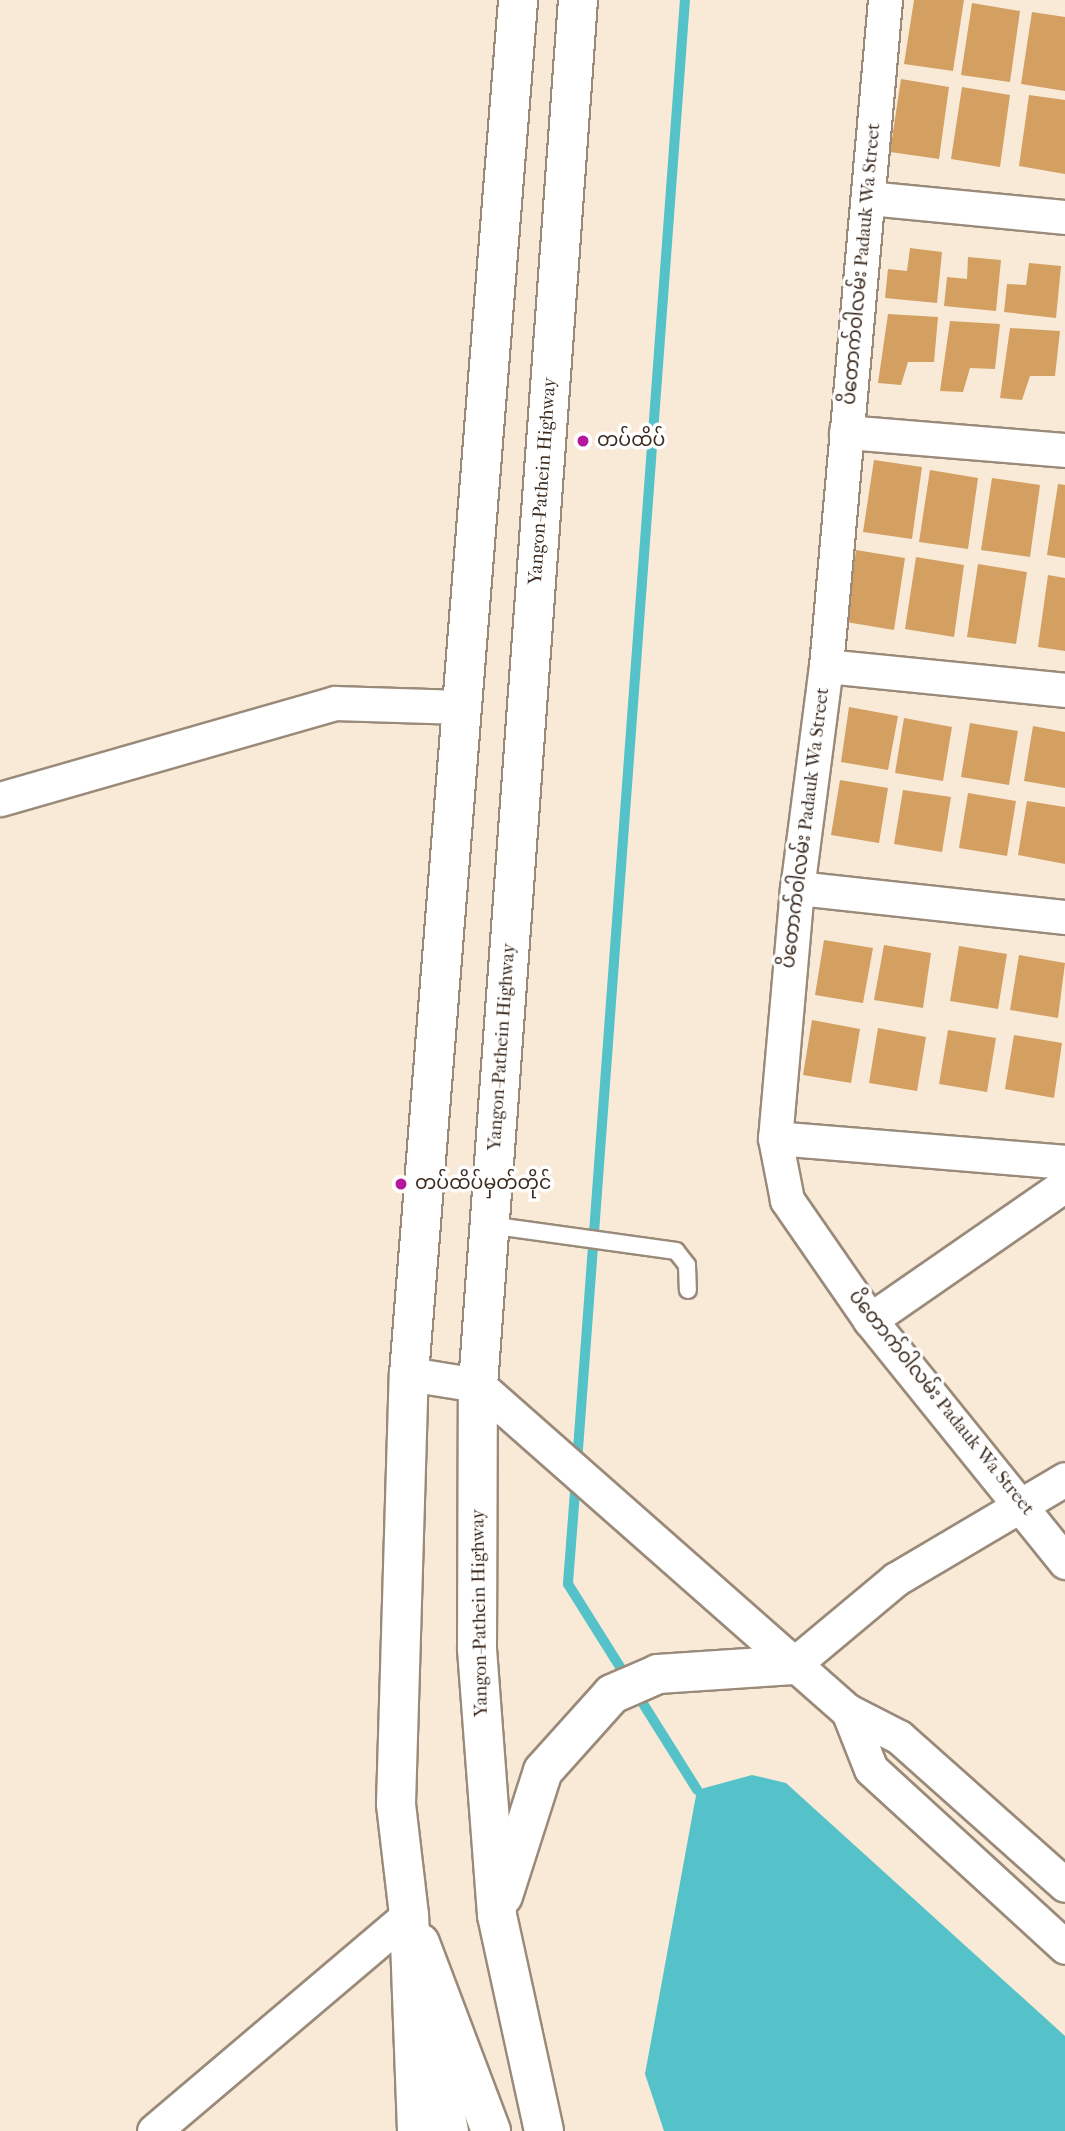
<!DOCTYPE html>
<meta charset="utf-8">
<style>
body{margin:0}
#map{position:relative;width:1065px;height:2131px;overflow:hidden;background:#f8ead7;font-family:"IM FELL French Canon","Noto Sans Myanmar",serif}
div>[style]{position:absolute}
.water>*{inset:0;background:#54c2c8}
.stream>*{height:10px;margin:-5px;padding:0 5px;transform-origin:5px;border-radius:5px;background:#54c2c8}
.building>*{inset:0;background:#d3a062}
.roads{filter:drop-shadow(2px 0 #9a8a7a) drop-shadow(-2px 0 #9a8a7a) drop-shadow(0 2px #9a8a7a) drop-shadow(0 -2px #9a8a7a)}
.service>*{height:16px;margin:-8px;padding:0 8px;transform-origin:8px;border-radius:8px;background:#fff}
.minor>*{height:33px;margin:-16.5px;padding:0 16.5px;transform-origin:16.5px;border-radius:16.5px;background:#fff}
.primary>*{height:38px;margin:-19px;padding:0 19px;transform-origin:19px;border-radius:19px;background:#fff}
.dots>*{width:19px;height:19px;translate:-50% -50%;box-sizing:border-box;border:4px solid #fff;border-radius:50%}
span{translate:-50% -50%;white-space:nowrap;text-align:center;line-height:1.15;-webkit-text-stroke:7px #fff;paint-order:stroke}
.street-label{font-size:19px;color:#3b2a1e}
.poi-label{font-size:19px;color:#3b2a1e}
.left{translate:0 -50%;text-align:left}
</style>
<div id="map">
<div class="water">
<div style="clip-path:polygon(752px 1775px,786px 1783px,1065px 2036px,1065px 2131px,664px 2131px,645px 2074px,697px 1790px)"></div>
</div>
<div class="stream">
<div style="left:577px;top:1463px;width:1467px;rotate:-85.78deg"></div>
<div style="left:576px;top:1479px;width:105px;rotate:94.4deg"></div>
<div style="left:568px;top:1584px;width:243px;rotate:57.9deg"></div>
</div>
<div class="building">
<div style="clip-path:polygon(914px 0,964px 0,953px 71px,904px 64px)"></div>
<div style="clip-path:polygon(972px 3px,1020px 11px,1010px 82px,961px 75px)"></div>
<div style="clip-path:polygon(1032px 12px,1065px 17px,1065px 91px,1021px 84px)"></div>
<div style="clip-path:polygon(901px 79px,949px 87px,939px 159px,890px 152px)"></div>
<div style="clip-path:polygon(962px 87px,1010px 95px,1000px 167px,951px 159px)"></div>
<div style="clip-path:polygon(1029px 95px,1065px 100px,1065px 174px,1019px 166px)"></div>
<div style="clip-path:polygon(910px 248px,942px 252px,937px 303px,885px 298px,888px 269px,907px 271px)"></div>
<div style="clip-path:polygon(968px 257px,1001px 260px,996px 311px,944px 306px,947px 277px,967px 279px)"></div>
<div style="clip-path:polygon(1029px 263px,1061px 266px,1056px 318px,1004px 312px,1007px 284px,1026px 285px)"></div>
<div style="clip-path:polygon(888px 314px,938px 317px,934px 362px,908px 362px,901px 385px,878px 383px)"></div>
<div style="clip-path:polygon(950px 321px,1000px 324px,995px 369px,970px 368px,963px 392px,940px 391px)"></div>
<div style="clip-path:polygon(1010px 328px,1060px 331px,1055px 376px,1030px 376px,1022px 400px,1000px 398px)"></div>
<div style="clip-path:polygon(874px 460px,922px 467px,912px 539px,863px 532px)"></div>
<div style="clip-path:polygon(930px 470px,978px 478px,968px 549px,919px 542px)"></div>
<div style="clip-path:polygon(992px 478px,1040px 485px,1030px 557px,981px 550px)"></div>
<div style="clip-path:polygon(1058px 484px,1065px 485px,1065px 558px,1047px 555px)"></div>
<div style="clip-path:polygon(856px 550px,905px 558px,894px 630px,846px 622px)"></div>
<div style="clip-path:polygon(916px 557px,964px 565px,954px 637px,905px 629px)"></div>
<div style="clip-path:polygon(978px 564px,1027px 572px,1016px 644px,967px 637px)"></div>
<div style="clip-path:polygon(1048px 575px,1065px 578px,1065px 651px,1038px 647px)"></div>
<div style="clip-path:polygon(849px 707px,898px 716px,888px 770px,841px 762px)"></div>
<div style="clip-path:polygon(904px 718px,952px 727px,943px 781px,895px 773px)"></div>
<div style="clip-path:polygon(970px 723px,1018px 731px,1009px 785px,961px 777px)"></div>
<div style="clip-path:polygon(1033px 726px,1065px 732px,1065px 788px,1024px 781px)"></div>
<div style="clip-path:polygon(840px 780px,888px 788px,879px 843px,831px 835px)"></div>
<div style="clip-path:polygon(903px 790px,951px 797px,942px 852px,894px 844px)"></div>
<div style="clip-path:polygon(968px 793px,1016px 801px,1007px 856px,959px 848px)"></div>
<div style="clip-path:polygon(1027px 801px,1065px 807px,1065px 864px,1018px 855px)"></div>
<div style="clip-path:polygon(824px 940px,873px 948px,863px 1003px,815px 995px)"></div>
<div style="clip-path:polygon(884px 945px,931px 953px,923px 1008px,874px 1000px)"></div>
<div style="clip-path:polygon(959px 946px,1007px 954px,998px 1009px,950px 1001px)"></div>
<div style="clip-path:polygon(1019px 955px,1065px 963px,1058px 1018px,1010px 1010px)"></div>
<div style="clip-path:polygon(812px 1020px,860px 1029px,851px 1083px,803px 1075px)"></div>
<div style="clip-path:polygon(878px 1028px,926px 1037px,917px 1091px,869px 1083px)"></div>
<div style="clip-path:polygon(948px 1030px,996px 1038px,987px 1092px,939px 1084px)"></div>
<div style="clip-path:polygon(1014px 1035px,1062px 1043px,1054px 1098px,1005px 1089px)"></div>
</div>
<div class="roads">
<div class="service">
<div style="left:489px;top:1225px;width:189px;rotate:7.9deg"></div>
<div style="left:676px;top:1251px;width:18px;rotate:52deg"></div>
<div style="left:687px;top:1265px;width:25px;rotate:88deg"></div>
</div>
<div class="minor">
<div style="left:885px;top:0;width:669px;rotate:95.06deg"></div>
<div style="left:826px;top:666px;width:224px;rotate:97.4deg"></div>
<div style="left:797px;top:888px;width:251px;rotate:95deg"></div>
<div style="left:775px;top:1138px;width:63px;rotate:79deg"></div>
<div style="left:787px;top:1200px;width:146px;rotate:55.3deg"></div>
<div style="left:870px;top:1320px;width:311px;rotate:51.1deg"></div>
<div style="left:868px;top:198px;width:198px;rotate:5.5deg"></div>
<div style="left:846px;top:432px;width:220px;rotate:4.7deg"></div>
<div style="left:826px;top:666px;width:240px;rotate:5.7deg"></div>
<div style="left:0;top:799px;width:348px;rotate:-16deg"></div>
<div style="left:335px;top:703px;width:126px;rotate:1.8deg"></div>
<div style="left:797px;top:888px;width:270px;rotate:6.2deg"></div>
<div style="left:775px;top:1138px;width:291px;rotate:4.7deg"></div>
<div style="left:870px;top:1320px;width:237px;rotate:-34.7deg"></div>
<div style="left:409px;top:1374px;width:70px;rotate:9.1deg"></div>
<div style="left:478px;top:1385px;width:493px;rotate:41.4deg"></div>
<div style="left:848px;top:1711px;width:57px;rotate:27deg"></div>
<div style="left:899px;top:1737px;width:222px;rotate:41.7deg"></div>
<div style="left:793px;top:1665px;width:134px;rotate:-39.9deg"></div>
<div style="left:896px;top:1579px;width:196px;rotate:-30.6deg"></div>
<div style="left:848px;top:1711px;width:62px;rotate:68.4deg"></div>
<div style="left:871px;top:1769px;width:263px;rotate:42.5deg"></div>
<div style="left:424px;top:1992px;width:142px;rotate:79deg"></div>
<div style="left:154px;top:2131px;width:334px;rotate:-40.3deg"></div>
<div style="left:409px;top:1915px;width:20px;rotate:79deg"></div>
</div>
<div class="primary">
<div style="left:503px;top:1896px;width:131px;rotate:-72.3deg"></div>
<div style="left:543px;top:1771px;width:103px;rotate:-48.1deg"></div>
<div style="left:612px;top:1694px;width:50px;rotate:-23.5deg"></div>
<div style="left:658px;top:1674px;width:135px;rotate:-3.8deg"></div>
<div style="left:420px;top:1943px;width:201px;rotate:69.3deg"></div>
<div style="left:417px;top:2131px;width:216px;rotate:-92.1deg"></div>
<div style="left:409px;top:1915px;width:112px;rotate:-96.7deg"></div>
<div style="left:396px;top:1804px;width:430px;rotate:-88.3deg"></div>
<div style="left:409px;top:1374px;width:1378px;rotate:-85.46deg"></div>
<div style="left:544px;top:2131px;width:221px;rotate:-102.3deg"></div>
<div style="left:497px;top:1915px;width:268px;rotate:-94.3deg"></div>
<div style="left:477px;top:1648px;width:263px;rotate:-89.8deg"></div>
<div style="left:478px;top:1385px;width:1389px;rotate:-85.87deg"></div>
</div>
</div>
<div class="dots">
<div style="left:583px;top:441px;background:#b5179e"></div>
<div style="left:401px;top:1184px;background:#b5179e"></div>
</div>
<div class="street-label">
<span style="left:862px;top:264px;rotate:-85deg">ပိတောက်ဝါလမ်း Padauk Wa Street</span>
<span style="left:543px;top:481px;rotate:-86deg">Yangon-Pathein Highway</span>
<span style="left:806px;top:828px;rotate:-83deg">ပိတောက်ဝါလမ်း Padauk Wa Street</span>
<span style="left:502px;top:1047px;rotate:-86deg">Yangon-Pathein Highway</span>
<span style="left:941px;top:1403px;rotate:51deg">ပိတောက်ဝါလမ်း Padauk Wa Street</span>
<span style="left:480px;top:1613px;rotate:-91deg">Yangon-Pathein Highway</span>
</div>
<div class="poi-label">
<span class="left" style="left:597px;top:441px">တပ်ထိပ်</span>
<span class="left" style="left:415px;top:1184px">တပ်ထိပ်မှတ်တိုင်</span>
</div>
</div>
